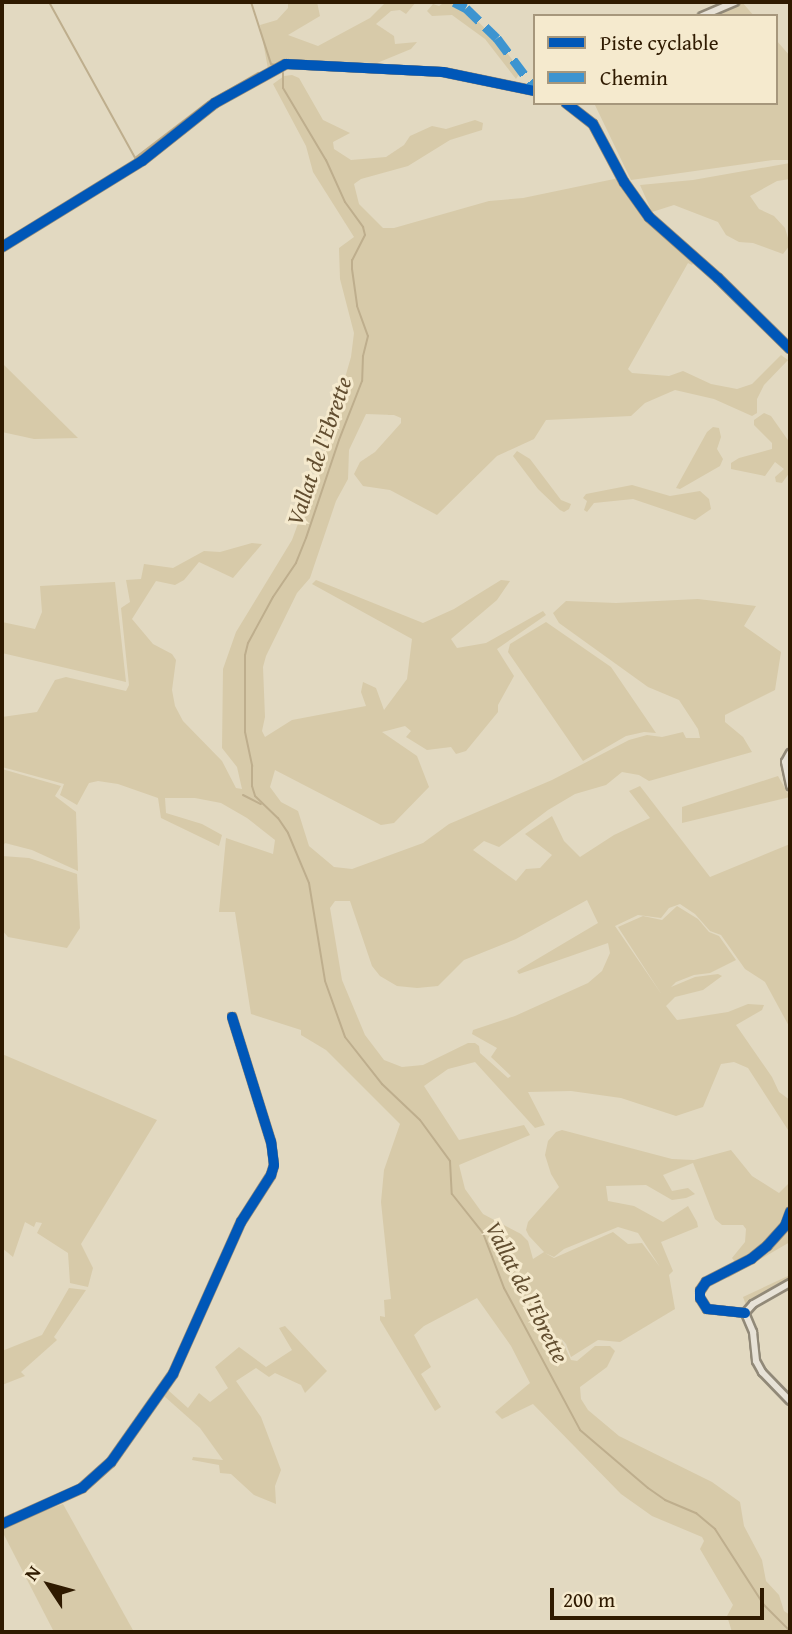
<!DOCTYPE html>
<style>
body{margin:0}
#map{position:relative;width:792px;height:1634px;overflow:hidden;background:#e2d9c1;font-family:"Gentium Book Plus",serif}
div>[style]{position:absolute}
.green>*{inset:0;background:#d7caa9}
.stream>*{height:2px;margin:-1px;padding:0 1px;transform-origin:1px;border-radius:1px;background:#beae8d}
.roads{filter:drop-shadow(2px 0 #918978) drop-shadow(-2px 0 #918978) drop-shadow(0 2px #918978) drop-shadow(0 -2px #918978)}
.street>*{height:6px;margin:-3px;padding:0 3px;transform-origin:3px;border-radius:3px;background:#e7e2d7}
.quiet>*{height:9px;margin-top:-4.5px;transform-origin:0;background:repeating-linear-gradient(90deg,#3d94d0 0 18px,transparent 0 27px)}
.cycleway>*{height:10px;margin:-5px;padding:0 5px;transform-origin:5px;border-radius:5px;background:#0057b8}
span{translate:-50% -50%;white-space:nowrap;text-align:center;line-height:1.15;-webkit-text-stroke:6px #f5eace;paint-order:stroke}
.water-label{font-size:23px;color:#624e30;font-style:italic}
.frame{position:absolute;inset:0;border:4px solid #2f1a00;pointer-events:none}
.legend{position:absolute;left:533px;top:14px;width:245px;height:91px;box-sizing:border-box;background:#f5eace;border:2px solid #a6977c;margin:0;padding:9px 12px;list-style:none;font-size:21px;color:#2f1a00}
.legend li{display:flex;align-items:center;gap:14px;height:35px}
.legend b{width:35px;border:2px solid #a6977c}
.north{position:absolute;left:14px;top:1550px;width:70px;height:70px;-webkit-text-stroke:5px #f5eace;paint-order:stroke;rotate:306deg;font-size:19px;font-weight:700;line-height:28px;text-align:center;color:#2f1a00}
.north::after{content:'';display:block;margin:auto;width:24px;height:32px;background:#2f1a00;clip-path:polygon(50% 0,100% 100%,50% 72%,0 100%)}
.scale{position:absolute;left:550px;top:1588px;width:214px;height:32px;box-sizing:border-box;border:4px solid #2f1a00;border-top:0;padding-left:9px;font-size:21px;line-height:24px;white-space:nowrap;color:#2f1a00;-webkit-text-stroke:5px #f5eace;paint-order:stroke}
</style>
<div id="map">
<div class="green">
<div style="clip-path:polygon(288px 2px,317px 2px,320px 16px,288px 35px,318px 46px,370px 18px,386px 2px,416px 2px,406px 14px,400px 10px,391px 11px,376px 24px,394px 36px,395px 44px,417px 42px,411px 49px,377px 63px,296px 60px,268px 69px,260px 25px,277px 20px,288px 8px)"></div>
<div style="clip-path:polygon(445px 2px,456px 2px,463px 6px,500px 44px,521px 71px,516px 79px,485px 39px,452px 15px,432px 16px,427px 11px,433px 4px,439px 6px)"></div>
<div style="clip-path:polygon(742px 2px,754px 16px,712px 16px)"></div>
<div style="clip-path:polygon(776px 40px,790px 56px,790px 160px,773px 160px,631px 180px,594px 103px,776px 103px)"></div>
<div style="clip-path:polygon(evenodd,292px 75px,299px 78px,323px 120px,350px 133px,333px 142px,334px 149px,351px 160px,386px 157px,404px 145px,410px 136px,432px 126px,446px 129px,475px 120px,483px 123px,482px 130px,450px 140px,408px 166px,361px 179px,354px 184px,359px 204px,383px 228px,394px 228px,489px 201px,523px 198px,619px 178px,643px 213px,695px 260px,692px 265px,688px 263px,628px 369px,632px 373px,669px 376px,683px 371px,711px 384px,737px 389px,752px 384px,781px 355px,788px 360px,764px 385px,757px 399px,757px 413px,752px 416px,714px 399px,675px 390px,645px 403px,631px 416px,546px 420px,534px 439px,497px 456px,437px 515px,390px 490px,363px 486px,354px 474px,360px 462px,375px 452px,401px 423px,401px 418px,394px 415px,366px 414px,349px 450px,348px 479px,336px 501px,310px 578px,297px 593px,266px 656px,263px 667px,265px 717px,262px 731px,265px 737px,292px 720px,366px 706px,361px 692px,363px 682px,376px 688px,384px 710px,407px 679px,412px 639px,312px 584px,316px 580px,423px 623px,454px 609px,501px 580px,510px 581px,497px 600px,451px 639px,457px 648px,486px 643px,543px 611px,546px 615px,497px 649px,514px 676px,498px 705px,498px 712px,466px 751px,456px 754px,451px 747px,427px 750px,406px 737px,411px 731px,405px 726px,382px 732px,417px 756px,429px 787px,394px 823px,381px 825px,275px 770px,270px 787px,281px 802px,298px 811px,309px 846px,334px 867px,352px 869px,423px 843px,449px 824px,552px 780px,629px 740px,647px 735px,662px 737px,683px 732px,686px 738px,700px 738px,698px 729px,679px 700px,648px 687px,559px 623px,553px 613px,566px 601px,616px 603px,698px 599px,756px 606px,744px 626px,781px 652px,775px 690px,725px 715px,725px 722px,743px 737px,752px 752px,649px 781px,639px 775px,622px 772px,606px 785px,575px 794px,548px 810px,499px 847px,484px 841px,473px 850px,516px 881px,526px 869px,540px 868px,552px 855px,525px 834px,552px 816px,564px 841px,580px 857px,614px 835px,650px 818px,629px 791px,640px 786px,710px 877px,790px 844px,790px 1028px,765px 982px,745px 969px,721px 935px,710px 931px,695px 914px,680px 904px,669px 908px,661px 918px,638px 915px,615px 926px,662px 995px,618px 927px,643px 916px,662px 920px,677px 906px,698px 919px,709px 932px,719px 936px,736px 960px,710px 973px,694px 975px,676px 982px,671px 987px,695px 977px,718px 974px,722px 976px,703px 990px,675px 997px,666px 1006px,677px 1020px,728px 1012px,748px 1004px,764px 1005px,762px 1010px,736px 1025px,772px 1077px,779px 1092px,790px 1100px,790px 1133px,748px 1068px,734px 1062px,721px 1064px,703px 1107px,676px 1116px,621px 1098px,571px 1091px,528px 1092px,545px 1125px,535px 1128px,475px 1062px,448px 1069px,424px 1086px,459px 1140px,524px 1125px,530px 1135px,459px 1165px,465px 1189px,483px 1214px,521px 1234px,528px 1241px,533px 1259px,544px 1252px,529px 1236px,526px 1230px,528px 1222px,559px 1187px,551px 1174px,545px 1155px,548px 1141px,556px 1132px,562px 1130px,672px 1159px,694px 1160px,731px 1150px,752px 1176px,779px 1193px,790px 1182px,790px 1206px,785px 1225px,751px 1258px,737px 1264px,732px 1258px,745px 1242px,746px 1229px,743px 1225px,722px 1225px,715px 1219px,693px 1163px,663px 1175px,672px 1191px,688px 1188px,695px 1194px,686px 1198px,672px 1200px,646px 1185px,606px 1186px,608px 1201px,634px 1206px,663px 1222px,688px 1206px,697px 1222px,698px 1227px,661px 1242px,673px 1271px,669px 1275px,675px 1309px,620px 1342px,598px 1340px,571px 1357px,566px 1344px,560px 1337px,571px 1360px,577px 1361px,595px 1346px,610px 1346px,615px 1351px,607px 1367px,580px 1387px,581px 1399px,588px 1410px,619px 1436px,712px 1482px,740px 1502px,744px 1526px,762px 1560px,766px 1581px,779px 1595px,784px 1611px,790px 1615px,790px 1632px,732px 1632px,727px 1616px,733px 1605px,700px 1549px,704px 1541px,702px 1537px,652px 1516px,621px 1494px,533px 1404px,502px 1419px,495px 1412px,530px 1383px,511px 1346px,477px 1298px,424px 1326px,414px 1335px,431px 1367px,421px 1374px,441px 1407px,435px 1411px,380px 1320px,380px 1316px,385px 1317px,384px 1300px,391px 1299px,381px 1202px,384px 1170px,400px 1124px,326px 1050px,301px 1035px,301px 1030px,251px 1014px,235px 912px,219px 912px,226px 838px,273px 854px,275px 840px,247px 818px,221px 803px,195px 798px,165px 798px,166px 813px,202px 824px,222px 835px,219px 846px,161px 818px,158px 798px,118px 784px,98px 781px,89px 783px,77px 805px,60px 795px,64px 784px,2px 767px,2px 717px,37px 712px,55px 680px,66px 677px,126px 691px,129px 685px,121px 608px,130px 602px,126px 580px,141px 579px,144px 564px,173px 568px,204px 551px,220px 552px,252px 543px,262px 544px,233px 578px,199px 562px,184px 580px,175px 585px,156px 581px,132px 619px,153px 644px,172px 654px,176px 660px,172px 690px,175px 706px,183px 721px,222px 761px,236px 788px,242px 789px,237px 767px,222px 748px,223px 669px,236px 632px,292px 540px,321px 461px,351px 357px,354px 333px,340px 279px,339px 248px,354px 237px,313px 172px,306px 146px,273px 84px,284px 76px,292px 75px,587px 900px,598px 923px,517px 971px,519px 974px,608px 943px,610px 953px,602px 971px,588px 983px,515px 1016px,473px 1030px,472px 1034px,497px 1048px,491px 1057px,511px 1076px,508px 1078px,480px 1053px,479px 1046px,475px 1043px,468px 1043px,423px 1065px,402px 1067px,384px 1060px,365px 1035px,342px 980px,330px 908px,335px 901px,350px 901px,372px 966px,380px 976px,397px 986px,417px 988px,438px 986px,464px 960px,516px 939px,587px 900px,292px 75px,618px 1227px,638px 1233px,660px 1267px,642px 1243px,628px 1244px,613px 1232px,554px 1258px,545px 1253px,554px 1257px,564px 1249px,618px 1227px)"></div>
<div style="clip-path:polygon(790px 163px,790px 179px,777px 181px,750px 196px,759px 209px,774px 216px,785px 228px,790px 245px,783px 254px,753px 243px,739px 242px,726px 235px,718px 222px,674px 205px,652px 212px,640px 185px,693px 180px)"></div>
<div style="clip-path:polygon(2px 363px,78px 438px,34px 439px,2px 432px)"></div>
<div style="clip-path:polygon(764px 413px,771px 416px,790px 443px,790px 472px,782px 483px,776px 482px,775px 477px,784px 469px,775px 462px,765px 476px,731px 469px,731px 463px,739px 458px,772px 449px,772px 443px,754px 425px,754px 420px)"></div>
<div style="clip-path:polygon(713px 427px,719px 428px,721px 437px,717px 449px,723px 459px,720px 466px,680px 489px,676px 488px,707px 432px)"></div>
<div style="clip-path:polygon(517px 451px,530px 459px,561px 500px,571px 504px,569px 509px,564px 512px,560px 510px,538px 489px,513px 456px)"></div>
<div style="clip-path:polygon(632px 485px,670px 496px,700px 491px,709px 499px,711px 509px,695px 520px,633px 499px,594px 503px,587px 512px,584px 510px,587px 501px,583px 498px,586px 494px)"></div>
<div style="clip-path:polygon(115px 582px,126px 682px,2px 653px,2px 622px,35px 629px,42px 612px,40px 586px)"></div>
<div style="clip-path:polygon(546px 622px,611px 667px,656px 733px,644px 732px,626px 736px,583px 761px,508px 652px,510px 644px)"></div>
<div style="clip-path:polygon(2px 769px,61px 786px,55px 796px,76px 812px,78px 871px,32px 850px,5px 843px,2px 848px)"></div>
<div style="clip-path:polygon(778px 776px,790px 797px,682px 823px,682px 807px)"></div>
<div style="clip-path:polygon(2px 856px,29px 858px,77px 874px,80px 928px,67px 948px,8px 937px,2px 930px)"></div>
<div style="clip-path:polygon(2px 1054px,157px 1120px,81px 1244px,93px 1268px,88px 1287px,70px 1283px,68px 1253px,37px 1233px,42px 1223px,36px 1222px,34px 1227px,25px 1222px,13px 1257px,2px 1248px)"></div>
<div style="clip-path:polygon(790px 1224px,790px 1242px,728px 1278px,726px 1274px,765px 1251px)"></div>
<div style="clip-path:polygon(790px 1275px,790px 1281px,746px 1305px,743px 1297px)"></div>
<div style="clip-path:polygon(69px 1288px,86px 1290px,54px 1337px,57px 1340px,21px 1372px,25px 1376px,2px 1385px,2px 1351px,42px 1335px)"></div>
<div style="clip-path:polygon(285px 1326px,327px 1371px,305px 1393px,301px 1385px,275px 1373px,269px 1377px,256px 1368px,236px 1381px,261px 1417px,281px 1470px,275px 1486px,276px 1504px,254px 1495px,231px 1474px,220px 1473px,219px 1465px,192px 1460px,193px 1457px,223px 1460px,200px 1428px,164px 1396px,168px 1390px,188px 1408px,199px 1393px,210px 1402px,228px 1388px,215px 1367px,239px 1347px,266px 1367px,292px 1350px,279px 1328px)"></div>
<div style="clip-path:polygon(63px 1504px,134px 1632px,54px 1632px,2px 1531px,13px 1522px)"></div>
</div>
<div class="stream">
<div style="left:49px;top:2px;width:178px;rotate:61.1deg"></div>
<div style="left:135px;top:158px;width:92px;rotate:-37.5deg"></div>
<div style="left:208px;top:102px;width:58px;rotate:-30.1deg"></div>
<div style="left:251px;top:2px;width:65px;rotate:72.1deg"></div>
<div style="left:271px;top:64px;width:5px;rotate:11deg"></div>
<div style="left:283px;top:73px;width:15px;rotate:90deg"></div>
<div style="left:283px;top:88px;width:84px;rotate:59.2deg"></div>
<div style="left:326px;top:160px;width:46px;rotate:65.7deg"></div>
<div style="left:345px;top:202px;width:31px;rotate:54deg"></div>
<div style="left:363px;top:227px;width:8px;rotate:76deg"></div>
<div style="left:365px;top:235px;width:28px;rotate:117deg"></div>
<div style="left:352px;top:260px;width:9px;rotate:90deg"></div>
<div style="left:352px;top:269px;width:37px;rotate:82deg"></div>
<div style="left:357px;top:306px;width:32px;rotate:70deg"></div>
<div style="left:368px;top:336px;width:21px;rotate:104deg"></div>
<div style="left:363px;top:356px;width:25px;rotate:92deg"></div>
<div style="left:362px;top:381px;width:63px;rotate:111.3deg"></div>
<div style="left:339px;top:440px;width:103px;rotate:108.6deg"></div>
<div style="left:306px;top:538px;width:27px;rotate:112deg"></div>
<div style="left:296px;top:563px;width:41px;rotate:124.1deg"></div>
<div style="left:273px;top:597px;width:52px;rotate:118.5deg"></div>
<div style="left:248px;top:643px;width:12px;rotate:104deg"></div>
<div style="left:245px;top:655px;width:77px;rotate:90deg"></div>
<div style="left:245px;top:732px;width:35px;rotate:78deg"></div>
<div style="left:252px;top:766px;width:20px;rotate:90deg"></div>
<div style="left:252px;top:786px;width:10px;rotate:73deg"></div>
<div style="left:255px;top:796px;width:32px;rotate:44deg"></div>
<div style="left:278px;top:818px;width:18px;rotate:56deg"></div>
<div style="left:288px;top:833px;width:54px;rotate:67.2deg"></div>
<div style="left:309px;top:883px;width:99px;rotate:80.7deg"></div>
<div style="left:325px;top:981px;width:59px;rotate:70.3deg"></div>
<div style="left:345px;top:1037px;width:60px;rotate:51.8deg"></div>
<div style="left:382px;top:1084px;width:52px;rotate:43.5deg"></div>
<div style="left:420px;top:1120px;width:51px;rotate:53.8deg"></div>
<div style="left:450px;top:1161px;width:33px;rotate:87deg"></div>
<div style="left:452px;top:1194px;width:50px;rotate:51.5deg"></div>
<div style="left:483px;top:1233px;width:59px;rotate:69.1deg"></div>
<div style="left:504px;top:1288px;width:161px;rotate:61.8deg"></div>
<div style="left:580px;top:1430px;width:89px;rotate:40.5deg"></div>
<div style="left:648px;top:1488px;width:21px;rotate:35deg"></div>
<div style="left:665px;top:1500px;width:34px;rotate:23deg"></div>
<div style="left:696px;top:1513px;width:25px;rotate:40deg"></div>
<div style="left:715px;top:1529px;width:90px;rotate:57.2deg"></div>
<div style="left:764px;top:1605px;width:37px;rotate:45deg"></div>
<div style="left:243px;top:795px;width:20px;rotate:27deg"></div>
</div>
<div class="roads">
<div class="street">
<div style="left:702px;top:16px;width:36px;rotate:-23deg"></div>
<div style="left:566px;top:103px;width:34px;rotate:38deg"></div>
<div style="left:593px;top:124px;width:66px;rotate:61.9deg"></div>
<div style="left:624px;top:182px;width:43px;rotate:54.5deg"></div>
<div style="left:649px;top:217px;width:92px;rotate:41.5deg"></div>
<div style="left:718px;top:278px;width:101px;rotate:44.6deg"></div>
<div style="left:2px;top:247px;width:164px;rotate:-31.6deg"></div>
<div style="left:142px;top:161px;width:93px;rotate:-38.5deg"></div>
<div style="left:215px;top:103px;width:81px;rotate:-28.8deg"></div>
<div style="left:286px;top:64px;width:157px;rotate:2.9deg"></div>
<div style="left:443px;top:72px;width:94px;rotate:11.7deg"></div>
<div style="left:790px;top:753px;width:10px;rotate:119deg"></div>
<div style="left:785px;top:762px;width:25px;rotate:78deg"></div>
<div style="left:745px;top:1313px;width:38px;rotate:-174deg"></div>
<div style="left:707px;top:1309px;width:13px;rotate:-122deg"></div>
<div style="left:700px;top:1298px;width:7px;rotate:-90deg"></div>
<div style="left:700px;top:1291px;width:11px;rotate:-56deg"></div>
<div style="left:706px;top:1282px;width:51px;rotate:-27.1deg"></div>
<div style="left:751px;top:1259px;width:21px;rotate:-39deg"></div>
<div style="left:767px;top:1246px;width:27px;rotate:-48deg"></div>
<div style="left:785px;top:1226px;width:15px;rotate:-70deg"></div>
<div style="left:745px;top:1313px;width:21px;rotate:67deg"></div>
<div style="left:753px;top:1332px;width:29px;rotate:84deg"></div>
<div style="left:756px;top:1361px;width:13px;rotate:61deg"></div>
<div style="left:762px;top:1372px;width:40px;rotate:46deg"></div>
<div style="left:745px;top:1313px;width:12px;rotate:-48deg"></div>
<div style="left:753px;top:1304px;width:43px;rotate:-29.6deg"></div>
<div style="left:2px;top:1524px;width:88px;rotate:-24.2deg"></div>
<div style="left:82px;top:1488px;width:39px;rotate:-42deg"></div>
<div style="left:111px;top:1462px;width:108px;rotate:-54.8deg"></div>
<div style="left:173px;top:1374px;width:167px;rotate:-65.9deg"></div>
<div style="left:241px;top:1222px;width:56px;rotate:-57.4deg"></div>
<div style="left:271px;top:1175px;width:10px;rotate:-73deg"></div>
<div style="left:274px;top:1165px;width:23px;rotate:-97deg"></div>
<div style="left:271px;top:1142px;width:131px;rotate:-107.3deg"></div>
</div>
</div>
<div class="quiet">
<div style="left:454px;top:2px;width:13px;rotate:27deg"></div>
<div style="left:466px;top:8px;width:43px;rotate:44.1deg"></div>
<div style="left:497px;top:38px;width:64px;rotate:53.3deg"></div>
</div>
<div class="cycleway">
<div style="left:566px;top:103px;width:34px;rotate:38deg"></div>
<div style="left:593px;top:124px;width:66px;rotate:61.9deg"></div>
<div style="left:624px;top:182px;width:43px;rotate:54.5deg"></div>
<div style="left:649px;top:217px;width:92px;rotate:41.5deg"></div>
<div style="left:718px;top:278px;width:101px;rotate:44.6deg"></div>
<div style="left:2px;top:247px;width:164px;rotate:-31.6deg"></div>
<div style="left:142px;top:161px;width:93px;rotate:-38.5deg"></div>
<div style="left:215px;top:103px;width:81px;rotate:-28.8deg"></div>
<div style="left:286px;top:64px;width:157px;rotate:2.9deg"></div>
<div style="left:443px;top:72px;width:94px;rotate:11.7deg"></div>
<div style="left:745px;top:1313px;width:38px;rotate:-174deg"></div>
<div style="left:707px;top:1309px;width:13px;rotate:-122deg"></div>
<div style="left:700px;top:1298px;width:7px;rotate:-90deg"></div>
<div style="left:700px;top:1291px;width:11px;rotate:-56deg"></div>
<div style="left:706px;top:1282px;width:51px;rotate:-27.1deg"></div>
<div style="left:751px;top:1259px;width:21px;rotate:-39deg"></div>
<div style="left:767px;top:1246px;width:27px;rotate:-48deg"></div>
<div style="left:785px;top:1226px;width:15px;rotate:-70deg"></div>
<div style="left:2px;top:1524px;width:88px;rotate:-24.2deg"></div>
<div style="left:82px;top:1488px;width:39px;rotate:-42deg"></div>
<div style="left:111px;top:1462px;width:108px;rotate:-54.8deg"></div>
<div style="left:173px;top:1374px;width:167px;rotate:-65.9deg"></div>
<div style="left:241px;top:1222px;width:56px;rotate:-57.4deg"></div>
<div style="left:271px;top:1175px;width:10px;rotate:-73deg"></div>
<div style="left:274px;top:1165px;width:23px;rotate:-97deg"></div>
<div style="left:271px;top:1142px;width:131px;rotate:-107.3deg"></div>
</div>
<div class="water-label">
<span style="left:319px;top:451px;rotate:-71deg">Vallat de l'Ebrette</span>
<span style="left:527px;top:1292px;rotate:63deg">Vallat de l'Ebrette</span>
</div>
<div class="frame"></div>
<ul class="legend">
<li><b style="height:9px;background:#0057b8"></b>Piste cyclable</li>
<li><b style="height:9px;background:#3d94d0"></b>Chemin</li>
</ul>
<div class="north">N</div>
<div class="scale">200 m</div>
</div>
